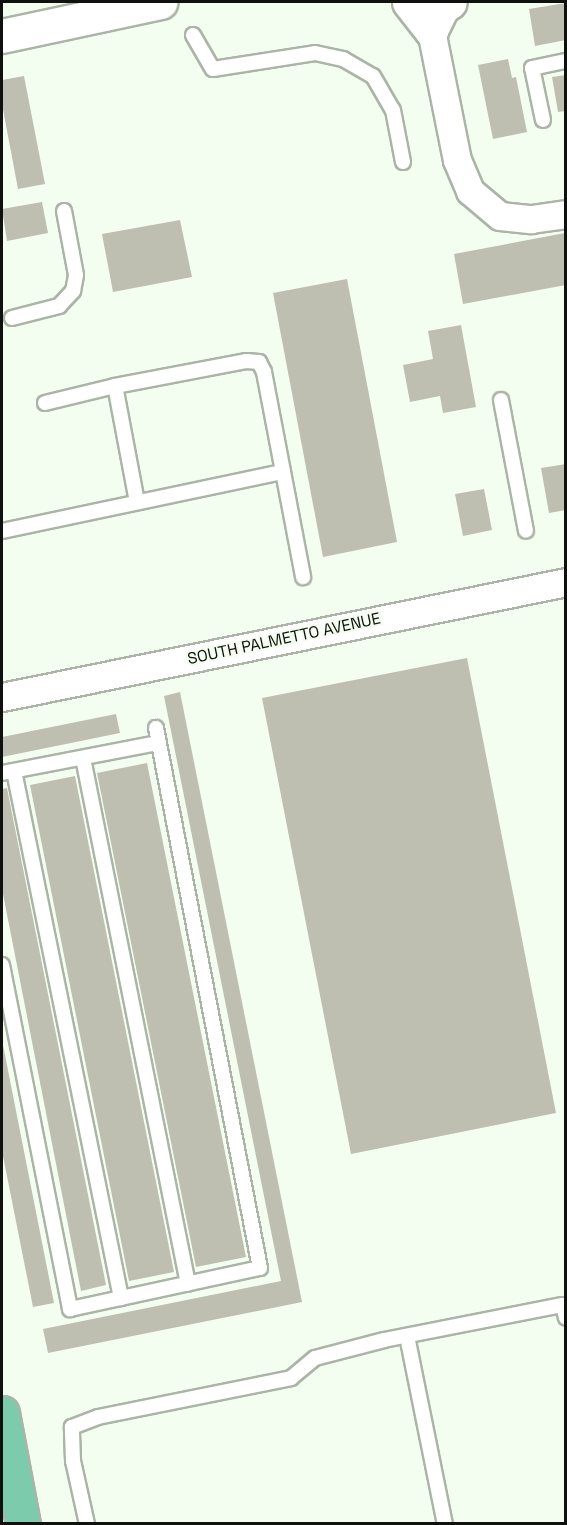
<!DOCTYPE html>
<style>
body{margin:0}
#map{position:relative;width:567px;height:1525px;overflow:hidden;background:#f4fef0;font-family:"Space Grotesk",sans-serif}
div>[style]{position:absolute}
.building>*{inset:0;background:#bebfb0}
.roads{filter:drop-shadow(2px 0 #abb4a7) drop-shadow(-2px 0 #abb4a7) drop-shadow(0 2px #abb4a7) drop-shadow(0 -2px #abb4a7)}
.service>*{height:14px;margin:-7px;padding:0 7px;transform-origin:7px;border-radius:7px;background:#fff}
.minor>*{height:27px;margin:-13.5px;padding:0 13.5px;transform-origin:13.5px;border-radius:13.5px;background:#fff}
.secondary>*{height:33px;margin:-16.5px;padding:0 16.5px;transform-origin:16.5px;border-radius:16.5px;background:#fff}
.primary>*{height:33px;margin:-16.5px;padding:0 16.5px;transform-origin:16.5px;border-radius:16.5px;background:#7ccbad}
span{translate:-50% -50%;white-space:nowrap;text-align:center;line-height:1.15;-webkit-text-stroke:4.5px #f4fef0;paint-order:stroke}
.street-label{font-size:16px;color:#0e110d}
.frame{position:absolute;inset:0;border:3px solid #0e110d;pointer-events:none}
</style>
<div id="map">
<div class="building">
<div style="clip-path:polygon(566px 3px,566px 40px,535px 46px,529px 9px)"></div>
<div style="clip-path:polygon(508px 59px,512px 78px,516px 77px,527px 132px,493px 139px,478px 65px)"></div>
<div style="clip-path:polygon(566px 75px,566px 111px,558px 112px,552px 77px)"></div>
<div style="clip-path:polygon(24px 76px,45px 184px,18px 189px,2px 104px,2px 80px)"></div>
<div style="clip-path:polygon(42px 202px,48px 233px,7px 241px,2px 209px)"></div>
<div style="clip-path:polygon(180px 220px,192px 277px,113px 292px,102px 234px)"></div>
<div style="clip-path:polygon(565px 233px,566px 285px,463px 304px,454px 254px)"></div>
<div style="clip-path:polygon(347px 279px,397px 542px,323px 557px,273px 293px)"></div>
<div style="clip-path:polygon(461px 325px,476px 407px,443px 413px,440px 396px,410px 402px,403px 365px,433px 359px,428px 331px)"></div>
<div style="clip-path:polygon(566px 464px,566px 510px,549px 513px,541px 468px)"></div>
<div style="clip-path:polygon(484px 489px,492px 530px,463px 536px,455px 494px)"></div>
<div style="clip-path:polygon(467px 658px,556px 1113px,351px 1154px,262px 698px)"></div>
<div style="clip-path:polygon(180px 692px,302px 1302px,48px 1353px,43px 1329px,281px 1281px,164px 696px)"></div>
<div style="clip-path:polygon(116px 714px,120px 733px,2px 757px,2px 737px)"></div>
<div style="clip-path:polygon(147px 763px,246px 1257px,196px 1267px,97px 773px)"></div>
<div style="clip-path:polygon(75px 776px,174px 1272px,129px 1281px,30px 785px)"></div>
<div style="clip-path:polygon(7px 788px,106px 1285px,81px 1291px,2px 889px,2px 789px)"></div>
<div style="clip-path:polygon(3px 1045px,54px 1303px,33px 1307px,2px 1151px)"></div>
</div>
<div class="roads">
<div class="service">
<div style="left:193px;top:35px;width:39px;rotate:60deg"></div>
<div style="left:213px;top:69px;width:103px;rotate:-8.9deg"></div>
<div style="left:315px;top:53px;width:29px;rotate:12deg"></div>
<div style="left:343px;top:59px;width:34px;rotate:30deg"></div>
<div style="left:373px;top:76px;width:39px;rotate:60deg"></div>
<div style="left:393px;top:110px;width:53px;rotate:79.1deg"></div>
<div style="left:543px;top:120px;width:53px;rotate:-101.9deg"></div>
<div style="left:532px;top:68px;width:35px;rotate:-12deg"></div>
<div style="left:12px;top:318px;width:49px;rotate:-14.3deg"></div>
<div style="left:59px;top:306px;width:21px;rotate:-47deg"></div>
<div style="left:73px;top:291px;width:16px;rotate:-79deg"></div>
<div style="left:76px;top:275px;width:65px;rotate:-100.6deg"></div>
<div style="left:501px;top:400px;width:133px;rotate:79.2deg"></div>
<div style="left:45px;top:403px;width:72px;rotate:-13.7deg"></div>
<div style="left:137px;top:502px;width:118px;rotate:-100.7deg"></div>
<div style="left:115px;top:386px;width:133px;rotate:-10.8deg"></div>
<div style="left:246px;top:361px;width:13px;rotate:4deg"></div>
<div style="left:259px;top:362px;width:11px;rotate:63deg"></div>
<div style="left:264px;top:372px;width:209px;rotate:79.2deg"></div>
<div style="left:2px;top:531px;width:287px;rotate:-11.9deg"></div>
<div style="left:83px;top:758px;width:536px;rotate:78.71deg"></div>
<div style="left:14px;top:771px;width:538px;rotate:78.52deg"></div>
<div style="left:2px;top:773px;width:159px;rotate:-10.9deg"></div>
<div style="left:2px;top:965px;width:351px;rotate:78.8deg"></div>
<div style="left:70px;top:1309px;width:194px;rotate:-12.2deg"></div>
<div style="left:260px;top:1268px;width:550px;rotate:-100.9deg"></div>
<div style="left:407px;top:1336px;width:192px;rotate:78.6deg"></div>
<div style="left:87px;top:1524px;width:65px;rotate:-102.5deg"></div>
<div style="left:73px;top:1461px;width:34px;rotate:-92deg"></div>
<div style="left:72px;top:1427px;width:28px;rotate:-21deg"></div>
<div style="left:98px;top:1417px;width:197px;rotate:-11.4deg"></div>
<div style="left:291px;top:1378px;width:31px;rotate:-40deg"></div>
<div style="left:315px;top:1358px;width:71px;rotate:-14.6deg"></div>
<div style="left:384px;top:1340px;width:182px;rotate:-11.1deg"></div>
<div style="left:563px;top:1305px;width:13px;rotate:77deg"></div>
</div>
<div class="minor">
<div style="left:431px;top:30px;width:133px;rotate:78.7deg"></div>
<div style="left:457px;top:160px;width:34px;rotate:67deg"></div>
<div style="left:470px;top:191px;width:39px;rotate:40deg"></div>
<div style="left:500px;top:216px;width:31px;rotate:6deg"></div>
<div style="left:531px;top:219px;width:35px;rotate:-8deg"></div>
<div style="left:2px;top:697px;width:576px;rotate:-11.52deg"></div>
</div>
<div class="secondary">
<div style="left:409px;top:2px;width:36px;rotate:52deg"></div>
<div style="left:431px;top:30px;width:25px;rotate:-64deg"></div>
<div style="left:442px;top:7px;width:9px;rotate:-32deg"></div>
<div style="left:2px;top:36px;width:162px;rotate:-12.1deg"></div>
</div>
<div class="primary">
<div style="left:2px;top:1413px;width:113px;rotate:79.3deg"></div>
</div>
</div>
<div class="street-label">
<span style="left:284px;top:639px;rotate:-12deg">SOUTH PALMETTO AVENUE</span>
</div>
<div class="frame"></div>
</div>
